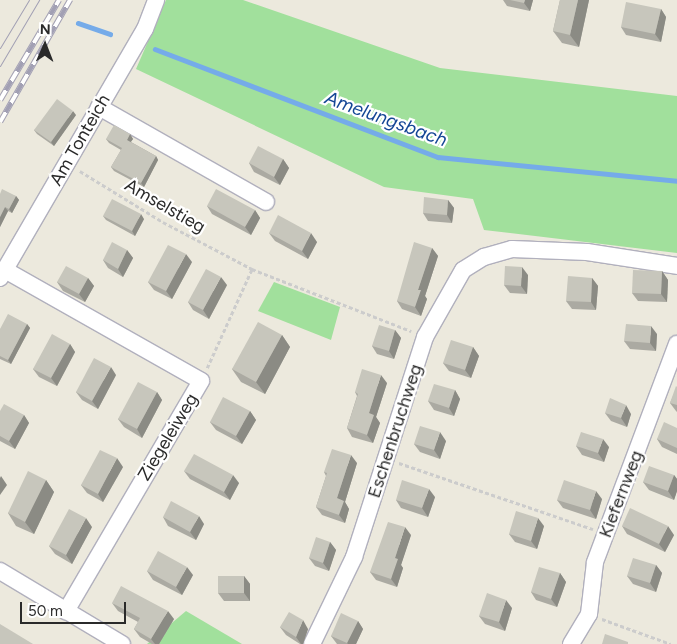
<!DOCTYPE html>
<style>
body{margin:0}
#map{position:relative;width:677px;height:644px;overflow:hidden;background:#ece9dd;font-family:Figtree,sans-serif}
div>[style]{position:absolute}
.green>*{inset:0;background:#a1e09c}
.stream>*{height:4.5px;margin:-2.25px;padding:0 2.25px;transform-origin:2.25px;border-radius:2.25px;background:#75abe9}
.path>*{height:2.5px;margin-top:-1.25px;transform-origin:0;background:repeating-linear-gradient(90deg,#ccc 0 4px,transparent 0 6.5px)}
.roads{filter:drop-shadow(1px 0 #b1b0bd) drop-shadow(-1px 0 #b1b0bd) drop-shadow(0 1px #b1b0bd) drop-shadow(0 -1px #b1b0bd)}
.minor>*{height:16px;margin:-8px;padding:0 8px;transform-origin:8px;border-radius:8px;background:#fff}
.tram>*{height:1px;margin:-0.5px;padding:0 0.5px;transform-origin:0.5px;border-radius:0.5px;background:#a2a0b4}
.rail>*{height:5.5px;margin-top:-2.75px;transform-origin:0;background:repeating-linear-gradient(90deg,#fff 0 11px,#a2a0b4 0 22px);box-sizing:border-box;border-block:1px solid #a2a0b4}
.wall>*{inset:0;background:#abaaa2}
.shaded-wall>*{inset:0;background:#8b8b84}
.building>*{inset:0;background:#c7c6bc}
span{translate:-50% -50%;white-space:nowrap;text-align:center;line-height:1.15;-webkit-text-stroke:4.5px #fff;paint-order:stroke}
.street-label{font-size:18px;color:#2a2a2a}
.water-label{font-size:19px;color:#144695;font-style:italic}
.north{position:absolute;left:20px;top:20px;width:50px;height:50px;-webkit-text-stroke:4px #fff;paint-order:stroke;rotate:1deg;font-size:14px;font-weight:700;line-height:20px;text-align:center;color:#2a2a2a}
.north::after{content:'';display:block;margin:auto;width:18px;height:22px;background:#2a2a2a;clip-path:polygon(50% 0,100% 100%,50% 72%,0 100%)}
.scale{position:absolute;left:20px;top:602px;width:106px;height:22px;box-sizing:border-box;border:2px solid #2a2a2a;border-top:0;padding-left:6px;font-size:15px;line-height:18px;white-space:nowrap;color:#2a2a2a;-webkit-text-stroke:4px #fff;paint-order:stroke}
</style>
<div id="map">
<div class="green">
<div style="clip-path:polygon(166px 0,243px 0,440px 68px,677px 96px,677px 253px,484px 230px,473px 199px,384px 187px,136px 69px)"></div>
<div style="clip-path:polygon(274px 282px,340px 307px,331px 340px,258px 311px)"></div>
<div style="clip-path:polygon(186px 611px,242px 644px,147px 644px)"></div>
</div>
<div class="stream">
<div style="left:78px;top:23px;width:34px;rotate:19deg"></div>
<div style="left:155px;top:49px;width:303px;rotate:20.9deg"></div>
<div style="left:438px;top:157px;width:240px;rotate:5.7deg"></div>
</div>
<div class="path">
<div style="left:80px;top:171px;width:97px;rotate:31.6deg"></div>
<div style="left:163px;top:222px;width:101px;rotate:27.8deg"></div>
<div style="left:207px;top:368px;width:109px;rotate:-65.6deg"></div>
<div style="left:252px;top:269px;width:171px;rotate:21.3deg"></div>
<div style="left:399px;top:463px;width:205px;rotate:18.8deg"></div>
<div style="left:602px;top:619px;width:73px;rotate:19.9deg"></div>
</div>
<div class="roads">
<div class="minor">
<div style="left:99px;top:107px;width:192px;rotate:29.6deg"></div>
<div style="left:5px;top:270px;width:225px;rotate:29.5deg"></div>
<div style="left:201px;top:381px;width:267px;rotate:120.4deg"></div>
<div style="left:0;top:278px;width:288px;rotate:-59.8deg"></div>
<div style="left:145px;top:29px;width:31px;rotate:-69deg"></div>
<div style="left:0;top:571px;width:142px;rotate:30.9deg"></div>
<div style="left:312px;top:644px;width:97px;rotate:-64.2deg"></div>
<div style="left:354px;top:557px;width:231px;rotate:-72.1deg"></div>
<div style="left:425px;top:337px;width:77px;rotate:-60.4deg"></div>
<div style="left:463px;top:270px;width:25px;rotate:-32deg"></div>
<div style="left:484px;top:257px;width:29px;rotate:-16deg"></div>
<div style="left:512px;top:249px;width:75px;rotate:2.3deg"></div>
<div style="left:587px;top:252px;width:91px;rotate:8.8deg"></div>
<div style="left:571px;top:644px;width:35px;rotate:-59deg"></div>
<div style="left:589px;top:614px;width:52px;rotate:-83.4deg"></div>
<div style="left:595px;top:562px;width:233px;rotate:-69.4deg"></div>
</div>
</div>
<div class="tram">
<div style="left:0;top:48px;width:56px;rotate:-58.9deg"></div>
<div style="left:0;top:66px;width:77px;rotate:-59.4deg"></div>
</div>
<div class="rail">
<div style="left:0;top:100px;width:116px;rotate:-59.5deg"></div>
<div style="left:0;top:122px;width:141px;rotate:-60.2deg"></div>
</div>
<div class="wall">
<div style="clip-path:polygon(503px 0,533px 0,530px 11px,507px 6px)"></div>
<div style="clip-path:polygon(560px 0,589px 0,579px 47px,562px 43px,553px 31px)"></div>
<div style="clip-path:polygon(661px 9px,666px 17px,661px 42px,626px 35px,621px 27px)"></div>
<div style="clip-path:polygon(76px 115px,54px 146px,37px 134px,34px 130px)"></div>
<div style="clip-path:polygon(130px 134px,133px 139px,131px 142px,156px 156px,158px 160px,144px 187px,114px 171px,111px 167px,121px 150px,109px 143px,106px 139px)"></div>
<div style="clip-path:polygon(283px 159px,289px 168px,280px 185px,254px 172px,249px 163px)"></div>
<div style="clip-path:polygon(0 194px,16px 196px,19px 200px,12px 213px,8px 211px,0 227px)"></div>
<div style="clip-path:polygon(448px 200px,454px 208px,452px 223px,428px 221px,423px 213px)"></div>
<div style="clip-path:polygon(207px 206px,255px 210px,260px 218px,251px 235px,212px 214px)"></div>
<div style="clip-path:polygon(103px 216px,144px 219px,135px 236px,106px 220px)"></div>
<div style="clip-path:polygon(269px 233px,317px 242px,308px 259px,275px 241px)"></div>
<div style="clip-path:polygon(432px 248px,438px 256px,425px 296px,427px 299px,421px 316px,402px 309px,397px 301px)"></div>
<div style="clip-path:polygon(127px 250px,133px 258px,123px 277px,108px 268px,103px 260px)"></div>
<div style="clip-path:polygon(192px 262px,172px 299px,154px 290px,148px 282px)"></div>
<div style="clip-path:polygon(662px 271px,668px 280px,667px 302px,638px 301px,632px 293px)"></div>
<div style="clip-path:polygon(528px 275px,527px 294px,510px 293px,504px 285px)"></div>
<div style="clip-path:polygon(88px 278px,94px 286px,85px 302px,63px 291px,57px 282px)"></div>
<div style="clip-path:polygon(592px 278px,598px 286px,596px 310px,572px 309px,566px 301px)"></div>
<div style="clip-path:polygon(227px 285px,209px 319px,193px 310px,188px 302px)"></div>
<div style="clip-path:polygon(27px 324px,30px 328px,11px 364px,0 359px,0 329px)"></div>
<div style="clip-path:polygon(395px 330px,401px 338px,394px 359px,377px 354px,372px 346px)"></div>
<div style="clip-path:polygon(657px 334px,656px 351px,630px 349px,624px 341px)"></div>
<div style="clip-path:polygon(282px 335px,290px 347px,265px 394px,241px 382px,232px 369px)"></div>
<div style="clip-path:polygon(70px 344px,75px 352px,57px 386px,39px 377px,33px 369px)"></div>
<div style="clip-path:polygon(473px 347px,479px 356px,471px 378px,449px 371px,443px 363px)"></div>
<div style="clip-path:polygon(116px 375px,98px 409px,82px 400px,76px 392px)"></div>
<div style="clip-path:polygon(387px 383px,376px 417px,380px 423px,373px 443px,352px 437px,347px 428px,357px 396px,355px 392px)"></div>
<div style="clip-path:polygon(677px 387px,677px 412px,676px 411px,670px 403px)"></div>
<div style="clip-path:polygon(455px 390px,460px 399px,454px 416px,434px 410px,428px 401px)"></div>
<div style="clip-path:polygon(157px 392px,162px 400px,142px 438px,124px 427px,118px 419px)"></div>
<div style="clip-path:polygon(0 411px,24px 415px,29px 423px,15px 449px,0 441px)"></div>
<div style="clip-path:polygon(250px 411px,256px 420px,242px 444px,216px 430px,210px 422px)"></div>
<div style="clip-path:polygon(605px 413px,631px 414px,627px 427px,611px 421px)"></div>
<div style="clip-path:polygon(677px 428px,677px 454px,662px 447px,657px 439px)"></div>
<div style="clip-path:polygon(446px 441px,440px 459px,420px 452px,414px 444px)"></div>
<div style="clip-path:polygon(576px 446px,609px 447px,604px 462px,582px 455px)"></div>
<div style="clip-path:polygon(357px 463px,345px 502px,349px 509px,345px 523px,322px 515px,316px 507px,326px 476px,324px 472px)"></div>
<div style="clip-path:polygon(123px 467px,103px 502px,87px 493px,81px 485px)"></div>
<div style="clip-path:polygon(184px 471px,239px 483px,230px 500px,190px 479px)"></div>
<div style="clip-path:polygon(674px 475px,677px 479px,677px 491px,674px 500px,649px 490px,643px 482px)"></div>
<div style="clip-path:polygon(46px 480px,54px 492px,34px 534px,16px 526px,8px 513px)"></div>
<div style="clip-path:polygon(435px 497px,428px 517px,401px 508px,396px 500px)"></div>
<div style="clip-path:polygon(602px 499px,596px 519px,563px 508px,557px 500px)"></div>
<div style="clip-path:polygon(163px 517px,204px 524px,196px 540px,168px 526px)"></div>
<div style="clip-path:polygon(544px 526px,537px 549px,515px 542px,509px 534px)"></div>
<div style="clip-path:polygon(622px 526px,674px 535px,665px 552px,627px 534px)"></div>
<div style="clip-path:polygon(92px 527px,72px 564px,55px 554px,49px 546px)"></div>
<div style="clip-path:polygon(411px 535px,401px 565px,403px 568px,397px 587px,376px 580px,370px 572px)"></div>
<div style="clip-path:polygon(330px 542px,336px 550px,329px 571px,315px 566px,309px 558px)"></div>
<div style="clip-path:polygon(656px 565px,662px 573px,656px 592px,633px 584px,627px 576px)"></div>
<div style="clip-path:polygon(147px 571px,193px 575px,182px 595px,153px 580px)"></div>
<div style="clip-path:polygon(560px 573px,566px 582px,557px 607px,536px 600px,531px 592px)"></div>
<div style="clip-path:polygon(244px 576px,250px 584px,250px 601px,224px 601px,218px 593px)"></div>
<div style="clip-path:polygon(112px 603px,174px 619px,159px 644px,152px 644px,140px 637px,134px 629px,138px 622px,118px 611px)"></div>
<div style="clip-path:polygon(512px 608px,505px 631px,485px 624px,479px 616px)"></div>
<div style="clip-path:polygon(358px 621px,363px 629px,356px 644px,337px 644px,331px 636px)"></div>
<div style="clip-path:polygon(280px 627px,308px 629px,303px 644px,300px 644px,286px 635px)"></div>
</div>
<div class="shaded-wall">
<div style="clip-path:polygon(525px 0,533px 0,530px 11px,524px 3px)"></div>
<div style="clip-path:polygon(578px 0,589px 0,579px 47px,570px 35px)"></div>
<div style="clip-path:polygon(661px 9px,666px 17px,661px 42px,655px 34px)"></div>
<div style="clip-path:polygon(73px 111px,76px 115px,54px 146px,51px 142px)"></div>
<div style="clip-path:polygon(130px 134px,133px 139px,129px 144px,127px 140px)"></div>
<div style="clip-path:polygon(156px 156px,158px 160px,144px 187px,141px 183px)"></div>
<div style="clip-path:polygon(283px 159px,289px 168px,280px 185px,274px 177px)"></div>
<div style="clip-path:polygon(16px 196px,19px 200px,12px 213px,9px 209px)"></div>
<div style="clip-path:polygon(448px 200px,454px 208px,452px 223px,447px 215px)"></div>
<div style="clip-path:polygon(5px 207px,8px 211px,0 227px,0 217px)"></div>
<div style="clip-path:polygon(255px 210px,260px 218px,251px 235px,245px 227px)"></div>
<div style="clip-path:polygon(141px 214px,144px 219px,135px 236px,132px 231px)"></div>
<div style="clip-path:polygon(311px 233px,317px 242px,308px 259px,302px 251px)"></div>
<div style="clip-path:polygon(432px 248px,438px 256px,425px 296px,427px 299px,421px 316px,415px 307px,418px 290px)"></div>
<div style="clip-path:polygon(127px 250px,133px 258px,123px 277px,118px 269px)"></div>
<div style="clip-path:polygon(186px 254px,192px 262px,172px 299px,166px 291px)"></div>
<div style="clip-path:polygon(522px 267px,528px 275px,527px 294px,521px 286px)"></div>
<div style="clip-path:polygon(662px 271px,668px 280px,667px 302px,661px 294px)"></div>
<div style="clip-path:polygon(221px 277px,227px 285px,209px 319px,203px 310px)"></div>
<div style="clip-path:polygon(88px 278px,94px 286px,85px 302px,79px 294px)"></div>
<div style="clip-path:polygon(592px 278px,598px 286px,596px 310px,591px 302px)"></div>
<div style="clip-path:polygon(27px 324px,30px 328px,11px 364px,8px 360px)"></div>
<div style="clip-path:polygon(651px 326px,657px 334px,656px 351px,650px 343px)"></div>
<div style="clip-path:polygon(395px 330px,401px 338px,394px 359px,389px 351px)"></div>
<div style="clip-path:polygon(282px 335px,290px 347px,265px 394px,256px 382px)"></div>
<div style="clip-path:polygon(70px 344px,75px 352px,57px 386px,51px 378px)"></div>
<div style="clip-path:polygon(473px 347px,479px 356px,471px 378px,465px 370px)"></div>
<div style="clip-path:polygon(111px 367px,116px 375px,98px 409px,92px 401px)"></div>
<div style="clip-path:polygon(381px 375px,387px 383px,376px 417px,380px 423px,373px 443px,367px 435px,369px 413px)"></div>
<div style="clip-path:polygon(455px 390px,460px 399px,454px 416px,449px 408px)"></div>
<div style="clip-path:polygon(157px 392px,162px 400px,142px 438px,137px 429px)"></div>
<div style="clip-path:polygon(626px 405px,631px 414px,627px 427px,621px 418px)"></div>
<div style="clip-path:polygon(250px 411px,256px 420px,242px 444px,236px 436px)"></div>
<div style="clip-path:polygon(24px 415px,29px 423px,15px 449px,9px 441px)"></div>
<div style="clip-path:polygon(440px 432px,446px 441px,440px 459px,434px 450px)"></div>
<div style="clip-path:polygon(603px 439px,609px 447px,604px 462px,598px 453px)"></div>
<div style="clip-path:polygon(351px 455px,357px 463px,345px 502px,349px 509px,345px 523px,339px 515px,337px 498px)"></div>
<div style="clip-path:polygon(117px 458px,123px 467px,103px 502px,98px 494px)"></div>
<div style="clip-path:polygon(233px 475px,239px 483px,230px 500px,224px 492px)"></div>
<div style="clip-path:polygon(674px 475px,677px 479px,677px 491px,674px 500px,668px 491px)"></div>
<div style="clip-path:polygon(1px 476px,7px 485px,0 495px,0 478px)"></div>
<div style="clip-path:polygon(46px 480px,54px 492px,34px 534px,25px 522px)"></div>
<div style="clip-path:polygon(429px 489px,435px 497px,428px 517px,422px 508px)"></div>
<div style="clip-path:polygon(596px 491px,602px 499px,596px 519px,590px 510px)"></div>
<div style="clip-path:polygon(199px 516px,204px 524px,196px 540px,190px 532px)"></div>
<div style="clip-path:polygon(86px 518px,92px 527px,72px 564px,66px 555px)"></div>
<div style="clip-path:polygon(538px 518px,544px 526px,537px 549px,531px 541px)"></div>
<div style="clip-path:polygon(668px 526px,674px 535px,665px 552px,659px 544px)"></div>
<div style="clip-path:polygon(405px 527px,411px 535px,401px 565px,403px 568px,397px 587px,391px 579px,395px 558px)"></div>
<div style="clip-path:polygon(330px 542px,336px 550px,329px 571px,323px 563px)"></div>
<div style="clip-path:polygon(656px 565px,662px 573px,656px 592px,650px 583px)"></div>
<div style="clip-path:polygon(187px 567px,193px 575px,182px 595px,176px 587px)"></div>
<div style="clip-path:polygon(560px 573px,566px 582px,557px 607px,551px 599px)"></div>
<div style="clip-path:polygon(244px 576px,250px 584px,250px 601px,244px 593px)"></div>
<div style="clip-path:polygon(506px 600px,512px 608px,505px 631px,499px 622px)"></div>
<div style="clip-path:polygon(168px 611px,174px 619px,159px 644px,155px 644px,151px 639px)"></div>
<div style="clip-path:polygon(303px 620px,308px 629px,303px 644px,301px 644px,296px 637px)"></div>
<div style="clip-path:polygon(358px 621px,363px 629px,356px 644px,348px 644px,347px 643px)"></div>
</div>
<div class="building">
<div style="clip-path:polygon(510px 0,525px 0,524px 3px)"></div>
<div style="clip-path:polygon(560px 0,578px 0,570px 35px,553px 31px)"></div>
<div style="clip-path:polygon(626px 2px,661px 9px,655px 34px,621px 27px)"></div>
<div style="clip-path:polygon(57px 99px,73px 111px,51px 142px,34px 130px)"></div>
<div style="clip-path:polygon(114px 125px,130px 134px,127px 140px,156px 156px,141px 183px,111px 167px,122px 148px,106px 139px)"></div>
<div style="clip-path:polygon(258px 146px,283px 159px,274px 177px,249px 163px)"></div>
<div style="clip-path:polygon(2px 189px,16px 196px,9px 209px,5px 207px,0 217px,0 194px)"></div>
<div style="clip-path:polygon(216px 189px,255px 210px,245px 227px,207px 206px)"></div>
<div style="clip-path:polygon(424px 197px,448px 200px,447px 215px,423px 213px)"></div>
<div style="clip-path:polygon(112px 199px,141px 214px,132px 231px,103px 216px)"></div>
<div style="clip-path:polygon(278px 215px,311px 233px,302px 251px,269px 233px)"></div>
<div style="clip-path:polygon(112px 242px,127px 250px,118px 269px,103px 260px)"></div>
<div style="clip-path:polygon(414px 242px,432px 248px,418px 290px,421px 290px,415px 307px,397px 301px)"></div>
<div style="clip-path:polygon(168px 245px,186px 254px,166px 291px,148px 282px)"></div>
<div style="clip-path:polygon(66px 266px,88px 278px,79px 294px,57px 282px)"></div>
<div style="clip-path:polygon(505px 266px,522px 267px,521px 286px,504px 285px)"></div>
<div style="clip-path:polygon(206px 269px,221px 277px,203px 310px,188px 302px)"></div>
<div style="clip-path:polygon(633px 270px,662px 271px,661px 294px,632px 293px)"></div>
<div style="clip-path:polygon(568px 276px,592px 278px,591px 302px,566px 301px)"></div>
<div style="clip-path:polygon(8px 314px,27px 324px,8px 360px,0 356px,0 329px)"></div>
<div style="clip-path:polygon(258px 322px,282px 335px,256px 382px,232px 369px)"></div>
<div style="clip-path:polygon(626px 324px,651px 326px,650px 343px,624px 341px)"></div>
<div style="clip-path:polygon(379px 325px,395px 330px,389px 351px,372px 346px)"></div>
<div style="clip-path:polygon(52px 334px,70px 344px,51px 378px,33px 369px)"></div>
<div style="clip-path:polygon(451px 340px,473px 347px,465px 370px,443px 363px)"></div>
<div style="clip-path:polygon(94px 358px,111px 367px,92px 401px,76px 392px)"></div>
<div style="clip-path:polygon(362px 369px,381px 375px,369px 413px,374px 415px,367px 435px,347px 428px,358px 394px,355px 392px)"></div>
<div style="clip-path:polygon(138px 382px,157px 392px,137px 429px,118px 419px)"></div>
<div style="clip-path:polygon(434px 384px,455px 390px,449px 408px,428px 401px)"></div>
<div style="clip-path:polygon(676px 386px,677px 387px,677px 405px,670px 403px)"></div>
<div style="clip-path:polygon(223px 397px,250px 411px,236px 436px,210px 422px)"></div>
<div style="clip-path:polygon(610px 398px,626px 405px,621px 418px,605px 413px)"></div>
<div style="clip-path:polygon(4px 404px,24px 415px,9px 441px,0 436px,0 411px)"></div>
<div style="clip-path:polygon(664px 422px,677px 428px,677px 448px,657px 439px)"></div>
<div style="clip-path:polygon(420px 426px,440px 432px,434px 450px,414px 444px)"></div>
<div style="clip-path:polygon(581px 432px,603px 439px,598px 453px,576px 446px)"></div>
<div style="clip-path:polygon(332px 449px,351px 455px,337px 498px,344px 501px,339px 515px,316px 507px,327px 473px,324px 472px)"></div>
<div style="clip-path:polygon(100px 450px,117px 458px,98px 494px,81px 485px)"></div>
<div style="clip-path:polygon(194px 454px,233px 475px,224px 492px,184px 471px)"></div>
<div style="clip-path:polygon(649px 466px,674px 475px,668px 491px,643px 482px)"></div>
<div style="clip-path:polygon(28px 471px,46px 480px,25px 522px,8px 513px)"></div>
<div style="clip-path:polygon(402px 480px,429px 489px,422px 508px,396px 500px)"></div>
<div style="clip-path:polygon(564px 480px,596px 491px,590px 510px,557px 500px)"></div>
<div style="clip-path:polygon(171px 501px,199px 516px,190px 532px,163px 517px)"></div>
<div style="clip-path:polygon(630px 508px,668px 526px,659px 544px,622px 526px)"></div>
<div style="clip-path:polygon(69px 509px,86px 518px,66px 555px,49px 546px)"></div>
<div style="clip-path:polygon(516px 511px,538px 518px,531px 541px,509px 534px)"></div>
<div style="clip-path:polygon(388px 522px,405px 527px,395px 558px,398px 559px,391px 579px,370px 572px)"></div>
<div style="clip-path:polygon(316px 537px,330px 542px,323px 563px,309px 558px)"></div>
<div style="clip-path:polygon(158px 551px,187px 567px,176px 587px,147px 571px)"></div>
<div style="clip-path:polygon(633px 558px,656px 565px,650px 583px,627px 576px)"></div>
<div style="clip-path:polygon(539px 567px,560px 573px,551px 599px,531px 592px)"></div>
<div style="clip-path:polygon(218px 576px,244px 576px,244px 593px,218px 593px)"></div>
<div style="clip-path:polygon(121px 586px,168px 611px,151px 639px,134px 629px,140px 618px,112px 603px)"></div>
<div style="clip-path:polygon(487px 593px,506px 600px,499px 622px,479px 616px)"></div>
<div style="clip-path:polygon(289px 612px,303px 620px,296px 637px,280px 627px)"></div>
<div style="clip-path:polygon(341px 613px,358px 621px,347px 643px,331px 636px)"></div>
<div style="clip-path:polygon(0 624px,33px 644px,0 644px)"></div>
<div style="clip-path:polygon(605px 634px,628px 642px,628px 644px,602px 644px)"></div>
</div>
<div class="street-label">
<span style="left:80px;top:140px;rotate:-60deg">Am Tonteich</span>
<span style="left:165px;top:206px;rotate:30deg">Amselstieg</span>
<span style="left:395px;top:431px;rotate:-72deg">Eschenbruchweg</span>
<span style="left:168px;top:437px;rotate:-59deg">Ziegeleiweg</span>
<span style="left:621px;top:494px;rotate:-69deg">Kiefernweg</span>
</div>
<div class="water-label">
<span style="left:386px;top:119px;rotate:20deg">Amelungsbach</span>
</div>
<div class="north">N</div>
<div class="scale">50 m</div>
</div>
